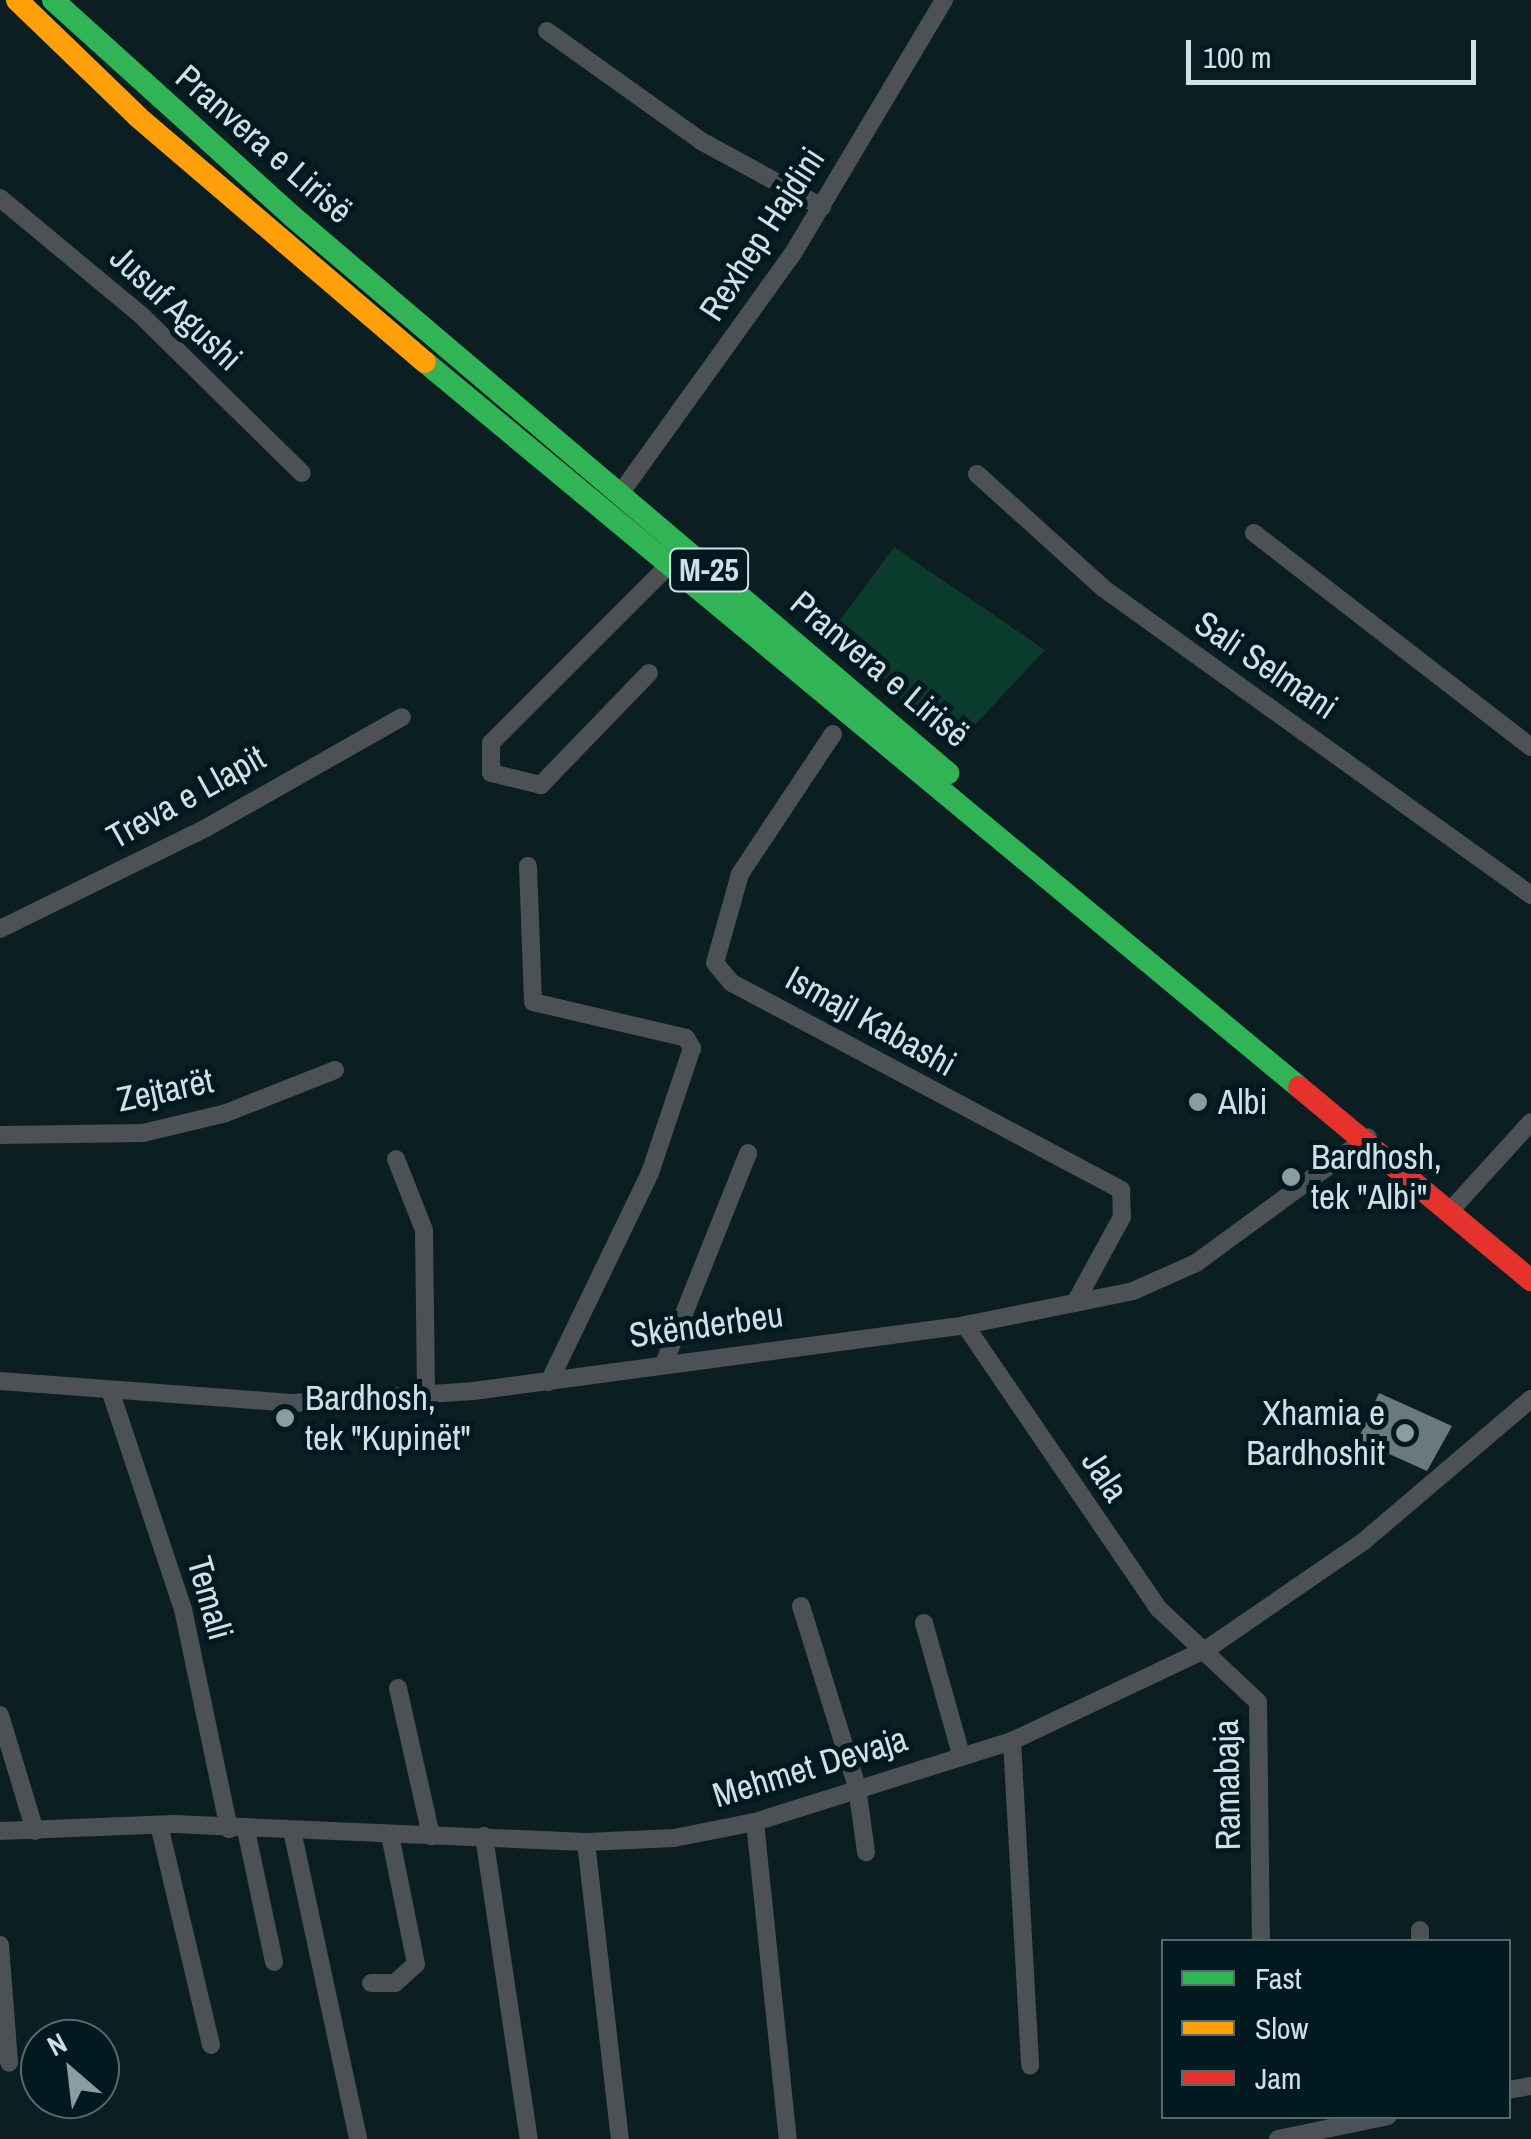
<!DOCTYPE html>
<meta charset="utf-8">
<style>
body{margin:0}
#map{position:relative;width:1531px;height:2139px;overflow:hidden;background:#0b1e22;font-family:"Archivo Narrow",sans-serif}
div>[style]{position:absolute}
.green>*{inset:0;background:#0b3b2c}
.building>*{inset:0;background:#6a7a7c}
.street>*{height:18px;margin:-9px;padding:0 9px;transform-origin:9px;border-radius:9px;background:#4b5154}
.fast>*{height:22px;margin:-11px;padding:0 11px;transform-origin:11px;border-radius:11px;background:#30b455}
.slow>*{height:22px;margin:-11px;padding:0 11px;transform-origin:11px;border-radius:11px;background:#ff9f0a}
.jam>*{height:22px;margin:-11px;padding:0 11px;transform-origin:11px;border-radius:11px;background:#e5322d}
.dots>*{width:28px;height:28px;translate:-50% -50%;box-sizing:border-box;border:5px solid #021a1f;border-radius:50%}
span{translate:-50% -50%;white-space:nowrap;text-align:center;line-height:1.15;-webkit-text-stroke:10px #021a1f;paint-order:stroke}
.shield-label span{padding:2px 8px;background:#021a1f;border:2px solid;border-radius:8px;-webkit-text-stroke-width:0}
.shield-label{font-size:32px;color:#cfe1e6;font-weight:700}
.street-label{font-size:35px;color:#cfe1e6}
.poi-label{font-size:35px;color:#cfe1e6}
.left{translate:0 -50%;text-align:left}
.right{translate:-100% -50%;text-align:right}
.legend{position:absolute;left:1161px;top:1939px;width:350px;height:180px;box-sizing:border-box;background:#021a1f;border:2px solid #546a6f;margin:0;padding:12px 18px;list-style:none;font-size:30px;color:#cfe1e6}
.legend li{display:flex;align-items:center;gap:20px;height:50px}
.legend b{width:50px;border:2px solid #546a6f}
.north{position:absolute;left:20px;top:2019px;width:100px;height:100px;box-sizing:border-box;background:#021a1f;border:2px solid #546a6f;border-radius:50%;rotate:332deg;font-size:28px;font-weight:700;line-height:40px;text-align:center;color:#cfe1e6}
.north::after{content:'';display:block;margin:auto;width:35px;height:45px;background:#8a9da1;clip-path:polygon(50% 0,100% 100%,50% 72%,0 100%)}
.scale{position:absolute;left:1186px;top:40px;width:290px;height:45px;box-sizing:border-box;border:5px solid #cfe1e6;border-top:0;padding-left:12px;font-size:30px;line-height:35px;white-space:nowrap;color:#cfe1e6;-webkit-text-stroke:8px #021a1f;paint-order:stroke}
</style>
<div id="map">
<div class="green">
<div style="clip-path:polygon(894px 547px,1045px 650px,957px 744px,826px 639px)"></div>
</div>
<div class="building">
<div style="clip-path:polygon(1379px 1393px,1452px 1426px,1427px 1471px,1358px 1440px)"></div>
</div>
<div class="street">
<div style="left:547px;top:31px;width:189px;rotate:35.5deg"></div>
<div style="left:701px;top:141px;width:138px;rotate:28.6deg"></div>
<div style="left:0;top:198px;width:185px;rotate:39.7deg"></div>
<div style="left:142px;top:316px;width:224px;rotate:44.5deg"></div>
<div style="left:977px;top:474px;width:170px;rotate:42.1deg"></div>
<div style="left:1103px;top:588px;width:527px;rotate:35.65deg"></div>
<div style="left:620px;top:494px;width:294px;rotate:-54.3deg"></div>
<div style="left:792px;top:255px;width:297px;rotate:-59.2deg"></div>
<div style="left:1254px;top:533px;width:350px;rotate:37.7deg"></div>
<div style="left:649px;top:673px;width:156px;rotate:134deg"></div>
<div style="left:541px;top:785px;width:51px;rotate:-166.5deg"></div>
<div style="left:491px;top:773px;width:30px;rotate:-90deg"></div>
<div style="left:491px;top:743px;width:253px;rotate:-45deg"></div>
<div style="left:833px;top:734px;width:168px;rotate:123.6deg"></div>
<div style="left:740px;top:874px;width:92px;rotate:105.7deg"></div>
<div style="left:715px;top:963px;width:26px;rotate:50deg"></div>
<div style="left:732px;top:983px;width:441px;rotate:28deg"></div>
<div style="left:1121px;top:1190px;width:27px;rotate:88deg"></div>
<div style="left:1122px;top:1217px;width:98px;rotate:118.7deg"></div>
<div style="left:528px;top:866px;width:136px;rotate:87.9deg"></div>
<div style="left:533px;top:1002px;width:157px;rotate:13.2deg"></div>
<div style="left:686px;top:1038px;width:12px;rotate:59deg"></div>
<div style="left:692px;top:1048px;width:132px;rotate:108.6deg"></div>
<div style="left:650px;top:1173px;width:232px;rotate:115.8deg"></div>
<div style="left:0;top:929px;width:229px;rotate:-26.1deg"></div>
<div style="left:206px;top:828px;width:225px;rotate:-29.5deg"></div>
<div style="left:0;top:1135px;width:143px;rotate:-0.8deg"></div>
<div style="left:143px;top:1133px;width:85px;rotate:-13.5deg"></div>
<div style="left:226px;top:1113px;width:117px;rotate:-21.5deg"></div>
<div style="left:396px;top:1159px;width:76px;rotate:68.5deg"></div>
<div style="left:424px;top:1230px;width:163px;rotate:89.3deg"></div>
<div style="left:1450px;top:1211px;width:120px;rotate:-47.7deg"></div>
<div style="left:965px;top:1325px;width:344px;rotate:55.7deg"></div>
<div style="left:1159px;top:1609px;width:136px;rotate:43.2deg"></div>
<div style="left:1258px;top:1702px;width:240px;rotate:89.3deg"></div>
<div style="left:665px;top:1361px;width:224px;rotate:-68.2deg"></div>
<div style="left:0;top:1381px;width:295px;rotate:4.3deg"></div>
<div style="left:294px;top:1403px;width:179px;rotate:-3.8deg"></div>
<div style="left:473px;top:1391px;width:496px;rotate:-7.6deg"></div>
<div style="left:965px;top:1325px;width:171px;rotate:-11.4deg"></div>
<div style="left:1133px;top:1291px;width:69px;rotate:-24deg"></div>
<div style="left:1196px;top:1263px;width:213px;rotate:-36.2deg"></div>
<div style="left:110px;top:1390px;width:231px;rotate:71.6deg"></div>
<div style="left:183px;top:1609px;width:225px;rotate:78.2deg"></div>
<div style="left:801px;top:1606px;width:189px;rotate:72.8deg"></div>
<div style="left:857px;top:1787px;width:66px;rotate:82.1deg"></div>
<div style="left:924px;top:1623px;width:137px;rotate:74.3deg"></div>
<div style="left:398px;top:1688px;width:152px;rotate:77.4deg"></div>
<div style="left:0;top:1715px;width:121px;rotate:73.2deg"></div>
<div style="left:1012px;top:1741px;width:325px;rotate:86.8deg"></div>
<div style="left:755px;top:1822px;width:319px;rotate:84.1deg"></div>
<div style="left:159px;top:1825px;width:226px;rotate:76.7deg"></div>
<div style="left:246px;top:1830px;width:135px;rotate:78deg"></div>
<div style="left:0;top:1831px;width:173px;rotate:-2.3deg"></div>
<div style="left:173px;top:1824px;width:413px;rotate:2.5deg"></div>
<div style="left:586px;top:1842px;width:88px;rotate:-2.6deg"></div>
<div style="left:674px;top:1838px;width:83px;rotate:-11.2deg"></div>
<div style="left:755px;top:1822px;width:269px;rotate:-17.5deg"></div>
<div style="left:1012px;top:1741px;width:216px;rotate:-25.3deg"></div>
<div style="left:1207px;top:1649px;width:191px;rotate:-34.5deg"></div>
<div style="left:1364px;top:1541px;width:219px;rotate:-40.4deg"></div>
<div style="left:293px;top:1835px;width:311px;rotate:77.9deg"></div>
<div style="left:484px;top:1836px;width:306px;rotate:81.6deg"></div>
<div style="left:586px;top:1842px;width:299px;rotate:83.5deg"></div>
<div style="left:1420px;top:1942px;width:12px;rotate:-90deg"></div>
<div style="left:0;top:1945px;width:118px;rotate:85.6deg"></div>
<div style="left:371px;top:1983px;width:24px"></div>
<div style="left:395px;top:1983px;width:28px;rotate:-42deg"></div>
<div style="left:416px;top:1964px;width:132px;rotate:-101.4deg"></div>
<div style="left:1508px;top:2090px;width:23px;rotate:-10deg"></div>
<div style="left:1278px;top:2139px;width:112px;rotate:-11.8deg"></div>
</div>
<div class="fast">
<div style="left:53px;top:0;width:322px;rotate:42.1deg"></div>
<div style="left:292px;top:216px;width:861px;rotate:40.33deg"></div>
<div style="left:425px;top:362px;width:1136px;rotate:39.68deg"></div>
</div>
<div class="slow">
<div style="left:17px;top:0;width:168px;rotate:44deg"></div>
<div style="left:138px;top:117px;width:377px;rotate:40.5deg"></div>
</div>
<div class="jam">
<div style="left:1299px;top:1087px;width:302px;rotate:39.8deg"></div>
</div>
<div class="dots">
<div style="left:1198px;top:1102px;background:#8a9da1"></div>
<div style="left:1291px;top:1177px;background:#8a9da1"></div>
<div style="left:285px;top:1418px;background:#8a9da1"></div>
<div style="left:1405px;top:1433px;background:#8a9da1"></div>
</div>
<div class="shield-label">
<span style="left:709px;top:570px">M-25</span>
</div>
<div class="street-label">
<span style="left:264px;top:144px;rotate:41deg">Pranvera e Lirisë</span>
<span style="left:762px;top:234px;rotate:-57deg">Rexhep Hajdini</span>
<span style="left:176px;top:308px;rotate:43deg">Jusuf Agushi</span>
<span style="left:1266px;top:665px;rotate:34deg">Sali Selmani</span>
<span style="left:880px;top:669px;rotate:40deg">Pranvera e Lirisë</span>
<span style="left:186px;top:797px;rotate:-29deg">Treva e Llapit</span>
<span style="left:871px;top:1021px;rotate:29deg">Ismajl Kabashi</span>
<span style="left:165px;top:1090px;rotate:-12deg">Zejtarët</span>
<span style="left:706px;top:1325px;rotate:-8deg">Skënderbeu</span>
<span style="left:1105px;top:1476px;rotate:56deg">Jala</span>
<span style="left:210px;top:1598px;rotate:74deg">Temali</span>
<span style="left:810px;top:1767px;rotate:-17deg">Mehmet Devaja</span>
<span style="left:1227px;top:1785px;rotate:-91deg">Ramabaja</span>
</div>
<div class="poi-label">
<span class="left" style="left:1218px;top:1102px">Albi</span>
<span class="left" style="left:1311px;top:1177px">Bardhosh,<br>tek "Albi"</span>
<span class="left" style="left:305px;top:1418px">Bardhosh,<br>tek "Kupinët"</span>
<span class="right" style="left:1385px;top:1433px">Xhamia e<br>Bardhoshit</span>
</div>
<ul class="legend">
<li><b style="height:12px;background:#30b455"></b>Fast</li>
<li><b style="height:12px;background:#ff9f0a"></b>Slow</li>
<li><b style="height:12px;background:#e5322d"></b>Jam</li>
</ul>
<div class="north">N</div>
<div class="scale">100 m</div>
</div>
